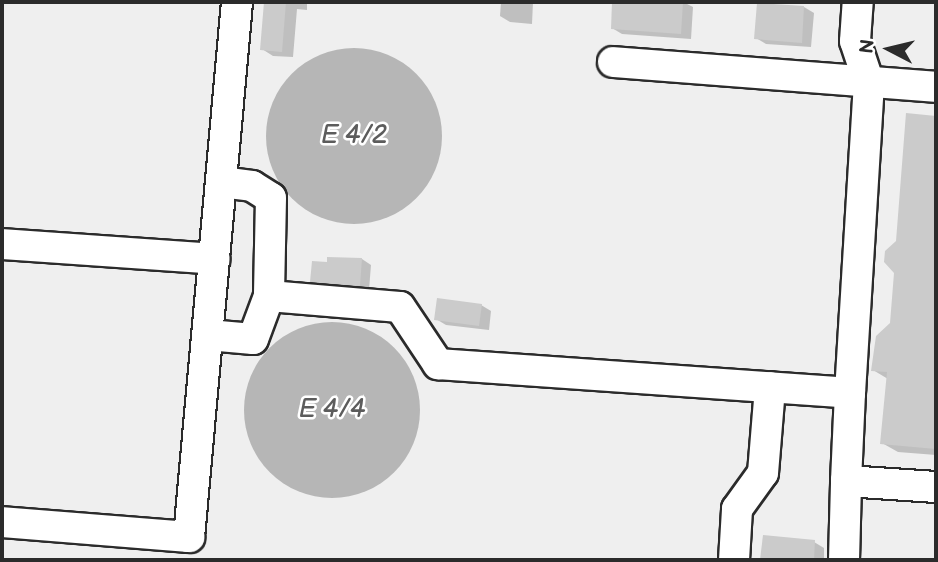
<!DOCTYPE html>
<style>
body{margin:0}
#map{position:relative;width:938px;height:562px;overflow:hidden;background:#fff;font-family:"Balsamiq Sans",sans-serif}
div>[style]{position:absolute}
.built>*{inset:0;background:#efefef}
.water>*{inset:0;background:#b6b6b6}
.round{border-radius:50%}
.shadow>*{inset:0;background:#0003}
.building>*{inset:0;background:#cbcbcb}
.roads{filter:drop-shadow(2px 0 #2b2b2b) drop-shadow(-2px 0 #2b2b2b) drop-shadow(0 2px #2b2b2b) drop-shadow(0 -2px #2b2b2b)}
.minor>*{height:30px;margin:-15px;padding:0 15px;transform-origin:15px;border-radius:15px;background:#fff}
span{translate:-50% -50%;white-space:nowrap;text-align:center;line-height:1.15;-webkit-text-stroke:5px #fff;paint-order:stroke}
.water-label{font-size:26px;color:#5c5c5c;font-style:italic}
.frame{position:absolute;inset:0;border:4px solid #2b2b2b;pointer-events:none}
.north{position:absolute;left:854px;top:14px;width:70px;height:70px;-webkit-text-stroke:5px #fff;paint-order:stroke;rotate:277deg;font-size:19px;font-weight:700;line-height:28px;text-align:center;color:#2b2b2b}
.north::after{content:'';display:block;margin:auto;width:24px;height:32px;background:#2b2b2b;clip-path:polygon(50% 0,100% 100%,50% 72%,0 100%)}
</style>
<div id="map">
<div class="built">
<div style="clip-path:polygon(2px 2px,936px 2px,936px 560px,2px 560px)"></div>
</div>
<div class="water">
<div class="round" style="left:266px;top:48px;width:176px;height:176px"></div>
<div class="round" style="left:244px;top:322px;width:176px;height:176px"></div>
</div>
<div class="shadow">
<div style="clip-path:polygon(266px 2px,307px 2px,307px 10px,297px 9px,293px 57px,273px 56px,262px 49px)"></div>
<div style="clip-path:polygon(501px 2px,533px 2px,532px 24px,510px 22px,500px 16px)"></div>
<div style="clip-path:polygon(614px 2px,683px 2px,693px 7px,691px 39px,622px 34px,612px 28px)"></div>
<div style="clip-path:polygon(804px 7px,814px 13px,811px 47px,766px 44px,756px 38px)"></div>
<div style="clip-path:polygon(908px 115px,936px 119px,936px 455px,898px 452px,882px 443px,888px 379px,873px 370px,892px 324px)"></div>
<div style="clip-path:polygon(362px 259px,371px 265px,369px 290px,321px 286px,312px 281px)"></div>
<div style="clip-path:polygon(481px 305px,491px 311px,489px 330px,446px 325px,436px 319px)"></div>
<div style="clip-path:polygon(764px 536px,814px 542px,824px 548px,824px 560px,762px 560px)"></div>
</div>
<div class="building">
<div style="clip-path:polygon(264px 2px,286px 2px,282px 52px,260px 50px)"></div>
<div style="clip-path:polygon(612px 2px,683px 2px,681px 34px,611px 29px)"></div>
<div style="clip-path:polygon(757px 3px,804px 6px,802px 43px,754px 39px)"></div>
<div style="clip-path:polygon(906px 113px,936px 116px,936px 449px,880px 444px,887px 372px,871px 371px,876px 336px,890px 323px,894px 273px,884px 262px,885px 251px,896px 241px)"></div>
<div style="clip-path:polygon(327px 257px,362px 258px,360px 286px,310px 282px,312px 261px,327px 262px)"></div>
<div style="clip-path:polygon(437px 298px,482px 304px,479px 326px,434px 320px)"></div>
<div style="clip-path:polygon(763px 535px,815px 540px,814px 560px,760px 560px)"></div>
</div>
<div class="roads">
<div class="minor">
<div style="left:613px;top:62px;width:324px;rotate:4.4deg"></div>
<div style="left:221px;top:182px;width:31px;rotate:7deg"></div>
<div style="left:252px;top:186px;width:22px;rotate:32deg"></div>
<div style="left:271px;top:198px;width:98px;rotate:91.2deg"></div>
<div style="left:2px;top:244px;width:213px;rotate:4deg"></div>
<div style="left:208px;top:335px;width:45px;rotate:5.1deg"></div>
<div style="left:253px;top:339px;width:46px;rotate:-69.6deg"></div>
<div style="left:269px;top:296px;width:131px;rotate:4.8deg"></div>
<div style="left:400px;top:307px;width:69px;rotate:56.3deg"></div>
<div style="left:438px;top:364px;width:413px;rotate:4deg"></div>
<div style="left:850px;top:393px;width:311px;rotate:-86.5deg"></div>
<div style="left:869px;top:83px;width:44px;rotate:-108.4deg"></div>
<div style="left:855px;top:41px;width:39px;rotate:-86deg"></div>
<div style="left:846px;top:481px;width:88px;rotate:-87.4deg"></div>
<div style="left:2px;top:522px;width:188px;rotate:4.6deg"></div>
<div style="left:189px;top:537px;width:537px;rotate:-84.87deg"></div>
<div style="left:734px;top:560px;width:51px;rotate:-86.6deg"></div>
<div style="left:737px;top:509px;width:44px;rotate:-54.2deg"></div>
<div style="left:763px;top:473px;width:86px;rotate:-85.3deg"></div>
<div style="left:844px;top:560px;width:79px;rotate:-88.5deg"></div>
<div style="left:846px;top:481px;width:90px;rotate:3.8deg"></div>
</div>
</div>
<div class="water-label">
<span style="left:354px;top:136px">E 4/2</span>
<span style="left:332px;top:410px">E 4/4</span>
</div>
<div class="frame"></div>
<div class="north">N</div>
</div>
